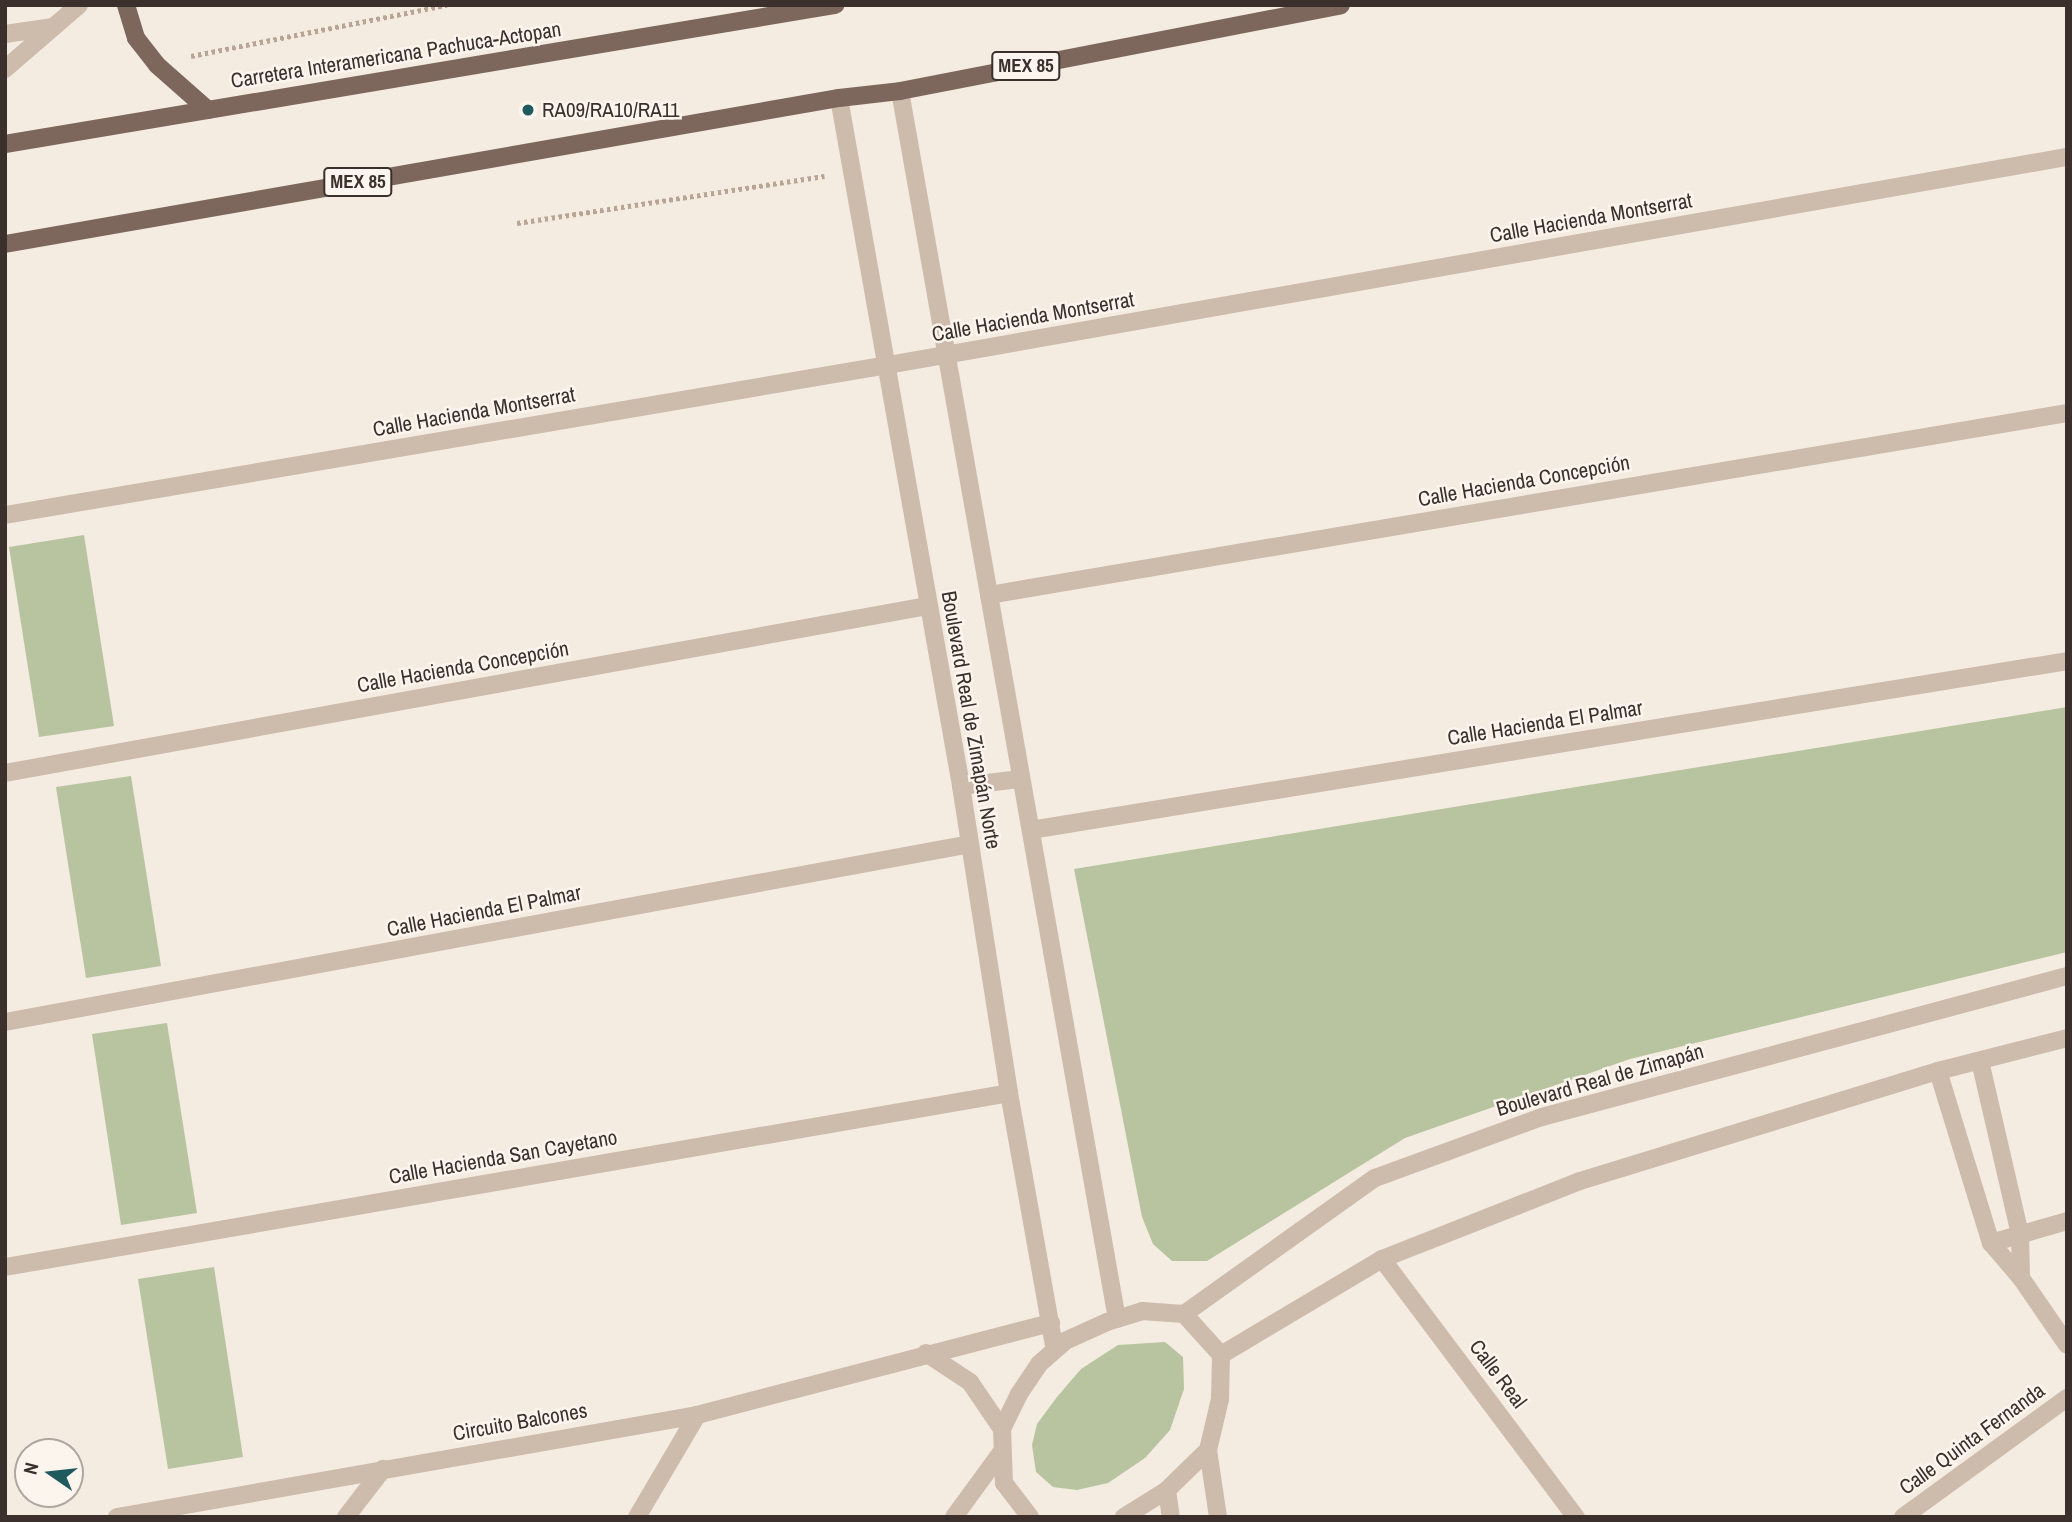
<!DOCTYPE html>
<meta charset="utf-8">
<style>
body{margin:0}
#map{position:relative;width:2072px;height:1522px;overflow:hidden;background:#f4ebe1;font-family:"Archivo Narrow",sans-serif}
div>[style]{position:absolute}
.green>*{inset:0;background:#b8c4a0}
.path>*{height:4.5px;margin-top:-2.25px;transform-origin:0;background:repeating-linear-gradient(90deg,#b9a596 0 3.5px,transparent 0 7px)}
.minor>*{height:18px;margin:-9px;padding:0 9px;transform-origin:9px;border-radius:9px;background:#cdbbac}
.major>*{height:18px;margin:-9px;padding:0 9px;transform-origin:9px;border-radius:9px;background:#7d675c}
.dots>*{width:19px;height:19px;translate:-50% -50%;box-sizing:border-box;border:4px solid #fbf5ee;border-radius:50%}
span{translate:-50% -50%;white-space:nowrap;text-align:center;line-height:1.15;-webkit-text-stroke:5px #fbf5ee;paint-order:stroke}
.shield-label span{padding:2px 5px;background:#fbf5ee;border:2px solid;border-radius:5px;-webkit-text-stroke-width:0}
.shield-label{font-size:19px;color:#3b302b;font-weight:700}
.street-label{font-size:21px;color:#3b302b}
.poi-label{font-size:21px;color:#3b302b}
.left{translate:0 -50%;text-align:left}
.frame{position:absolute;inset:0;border:7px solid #3b302b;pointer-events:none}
.north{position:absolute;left:14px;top:1438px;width:70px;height:70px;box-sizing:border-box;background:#fbf5ee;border:2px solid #aea6a0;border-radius:50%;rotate:284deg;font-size:19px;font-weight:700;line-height:28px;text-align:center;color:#3b302b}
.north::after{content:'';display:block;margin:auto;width:24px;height:32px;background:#1f5a5e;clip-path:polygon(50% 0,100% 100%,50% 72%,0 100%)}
</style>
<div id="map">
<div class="green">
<div style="clip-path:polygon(84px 535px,114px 726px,39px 737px,9px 547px)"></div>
<div style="clip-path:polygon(2067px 707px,2067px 952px,1630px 1059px,1405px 1138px,1207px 1261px,1172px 1261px,1153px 1244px,1142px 1217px,1074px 869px)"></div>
<div style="clip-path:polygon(131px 776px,161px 966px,86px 978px,56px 787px)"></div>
<div style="clip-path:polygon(167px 1023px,197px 1213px,121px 1225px,92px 1034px)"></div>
<div style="clip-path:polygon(214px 1267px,243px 1457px,168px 1469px,138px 1279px)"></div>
<div style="clip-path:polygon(1165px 1342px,1183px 1357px,1184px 1389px,1170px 1430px,1145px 1458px,1108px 1483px,1077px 1490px,1053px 1487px,1036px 1472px,1032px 1445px,1037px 1424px,1057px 1397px,1081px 1369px,1118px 1345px)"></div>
</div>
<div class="path">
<div style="left:191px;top:56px;width:261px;rotate:-11.3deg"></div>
<div style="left:517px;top:223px;width:311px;rotate:-8.7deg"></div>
</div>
<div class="minor">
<div style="left:5px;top:34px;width:49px;rotate:-8.3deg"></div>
<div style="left:5px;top:69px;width:98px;rotate:-40.9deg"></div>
<div style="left:900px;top:91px;width:1247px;rotate:79.98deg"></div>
<div style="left:839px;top:98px;width:699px;rotate:79.94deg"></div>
<div style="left:961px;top:786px;width:311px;rotate:81.1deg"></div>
<div style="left:1009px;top:1093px;width:261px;rotate:79.9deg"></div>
<div style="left:5px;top:515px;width:896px;rotate:-9.64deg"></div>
<div style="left:888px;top:365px;width:1197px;rotate:-10.01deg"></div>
<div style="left:989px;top:595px;width:1093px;rotate:-9.58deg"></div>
<div style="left:5px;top:773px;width:938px;rotate:-10.26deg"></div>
<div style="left:961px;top:786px;width:59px;rotate:-6.8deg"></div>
<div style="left:1031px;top:830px;width:1050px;rotate:-9.26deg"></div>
<div style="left:5px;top:1022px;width:981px;rotate:-10.45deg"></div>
<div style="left:1980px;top:1061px;width:178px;rotate:77deg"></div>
<div style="left:2020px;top:1234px;width:44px;rotate:88.7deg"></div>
<div style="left:1938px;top:1071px;width:180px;rotate:72.9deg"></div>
<div style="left:1991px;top:1243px;width:46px;rotate:49.4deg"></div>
<div style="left:2021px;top:1278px;width:81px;rotate:55.5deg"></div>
<div style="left:1991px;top:1243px;width:79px;rotate:-16.1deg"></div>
<div style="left:1382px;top:1259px;width:323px;rotate:53.1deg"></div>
<div style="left:5px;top:1267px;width:1019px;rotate:-9.83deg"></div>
<div style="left:1184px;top:1314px;width:234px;rotate:-35.5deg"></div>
<div style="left:1375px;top:1178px;width:178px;rotate:-20.1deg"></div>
<div style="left:1542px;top:1117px;width:544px;rotate:-15.03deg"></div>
<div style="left:926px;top:1353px;width:53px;rotate:33.4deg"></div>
<div style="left:970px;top:1382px;width:57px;rotate:55.8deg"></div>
<div style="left:1221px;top:1355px;width:187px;rotate:-30.8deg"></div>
<div style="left:1382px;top:1259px;width:213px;rotate:-21.5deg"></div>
<div style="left:1580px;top:1181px;width:375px;rotate:-17.1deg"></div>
<div style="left:1938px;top:1071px;width:133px;rotate:-14.3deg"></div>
<div style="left:1208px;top:1450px;width:68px;rotate:81.5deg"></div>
<div style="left:1167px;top:1490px;width:27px;rotate:82deg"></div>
<div style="left:117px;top:1517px;width:589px;rotate:-9.97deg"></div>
<div style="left:697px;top:1415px;width:366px;rotate:-14.6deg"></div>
<div style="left:346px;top:1517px;width:61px;rotate:-52.4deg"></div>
<div style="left:637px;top:1517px;width:118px;rotate:-59.5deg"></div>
<div style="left:954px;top:1517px;width:78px;rotate:-53.9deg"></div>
<div style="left:1030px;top:1517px;width:43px;rotate:-127.4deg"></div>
<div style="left:1004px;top:1483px;width:54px;rotate:-92.1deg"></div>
<div style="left:1002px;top:1429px;width:39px;rotate:-64deg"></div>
<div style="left:1019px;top:1394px;width:36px;rotate:-56deg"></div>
<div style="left:1039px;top:1364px;width:35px;rotate:-41deg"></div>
<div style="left:1065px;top:1341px;width:46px;rotate:-24.3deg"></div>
<div style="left:1107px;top:1322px;width:37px;rotate:-17deg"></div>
<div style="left:1142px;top:1311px;width:42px;rotate:4.1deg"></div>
<div style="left:1184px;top:1314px;width:55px;rotate:47.9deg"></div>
<div style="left:1221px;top:1355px;width:44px;rotate:91.3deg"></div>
<div style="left:1220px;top:1399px;width:52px;rotate:103.2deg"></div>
<div style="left:1208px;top:1450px;width:57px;rotate:135.7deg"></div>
<div style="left:1167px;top:1490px;width:51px;rotate:147.9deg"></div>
<div style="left:1903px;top:1517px;width:203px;rotate:-36deg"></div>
</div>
<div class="major">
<div style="left:126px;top:5px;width:34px;rotate:73deg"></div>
<div style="left:136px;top:38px;width:34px;rotate:52deg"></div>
<div style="left:157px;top:65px;width:68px;rotate:41.4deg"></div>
<div style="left:5px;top:144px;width:842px;rotate:-9.51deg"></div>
<div style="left:5px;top:244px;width:847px;rotate:-9.93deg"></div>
<div style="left:839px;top:98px;width:61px;rotate:-6.5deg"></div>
<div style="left:900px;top:91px;width:449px;rotate:-11deg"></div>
</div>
<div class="dots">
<div style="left:528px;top:110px;background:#1f5a5e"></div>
</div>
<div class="shield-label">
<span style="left:1026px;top:66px">MEX 85</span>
<span style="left:358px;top:182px">MEX 85</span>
</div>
<div class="street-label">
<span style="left:396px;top:55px;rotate:-9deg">Carretera Interamericana Pachuca-Actopan</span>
<span style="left:1591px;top:218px;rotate:-10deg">Calle Hacienda Montserrat</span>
<span style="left:1033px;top:317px;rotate:-10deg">Calle Hacienda Montserrat</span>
<span style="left:474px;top:412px;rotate:-10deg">Calle Hacienda Montserrat</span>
<span style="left:1524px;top:481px;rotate:-10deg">Calle Hacienda Concepción</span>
<span style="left:463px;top:667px;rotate:-10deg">Calle Hacienda Concepción</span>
<span style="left:971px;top:720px;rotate:80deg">Boulevard Real de Zimapán Norte</span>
<span style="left:1545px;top:723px;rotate:-9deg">Calle Hacienda El Palmar</span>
<span style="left:484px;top:911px;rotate:-11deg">Calle Hacienda El Palmar</span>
<span style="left:1600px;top:1080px;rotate:-16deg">Boulevard Real de Zimapán</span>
<span style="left:503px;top:1157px;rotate:-10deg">Calle Hacienda San Cayetano</span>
<span style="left:1498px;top:1374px;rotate:53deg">Calle Real</span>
<span style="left:520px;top:1422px;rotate:-10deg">Circuito Balcones</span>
<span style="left:1972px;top:1439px;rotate:-36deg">Calle Quinta Fernanda</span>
</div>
<div class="poi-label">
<span class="left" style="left:542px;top:110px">RA09/RA10/RA11</span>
</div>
<div class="frame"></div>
<div class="north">N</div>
</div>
